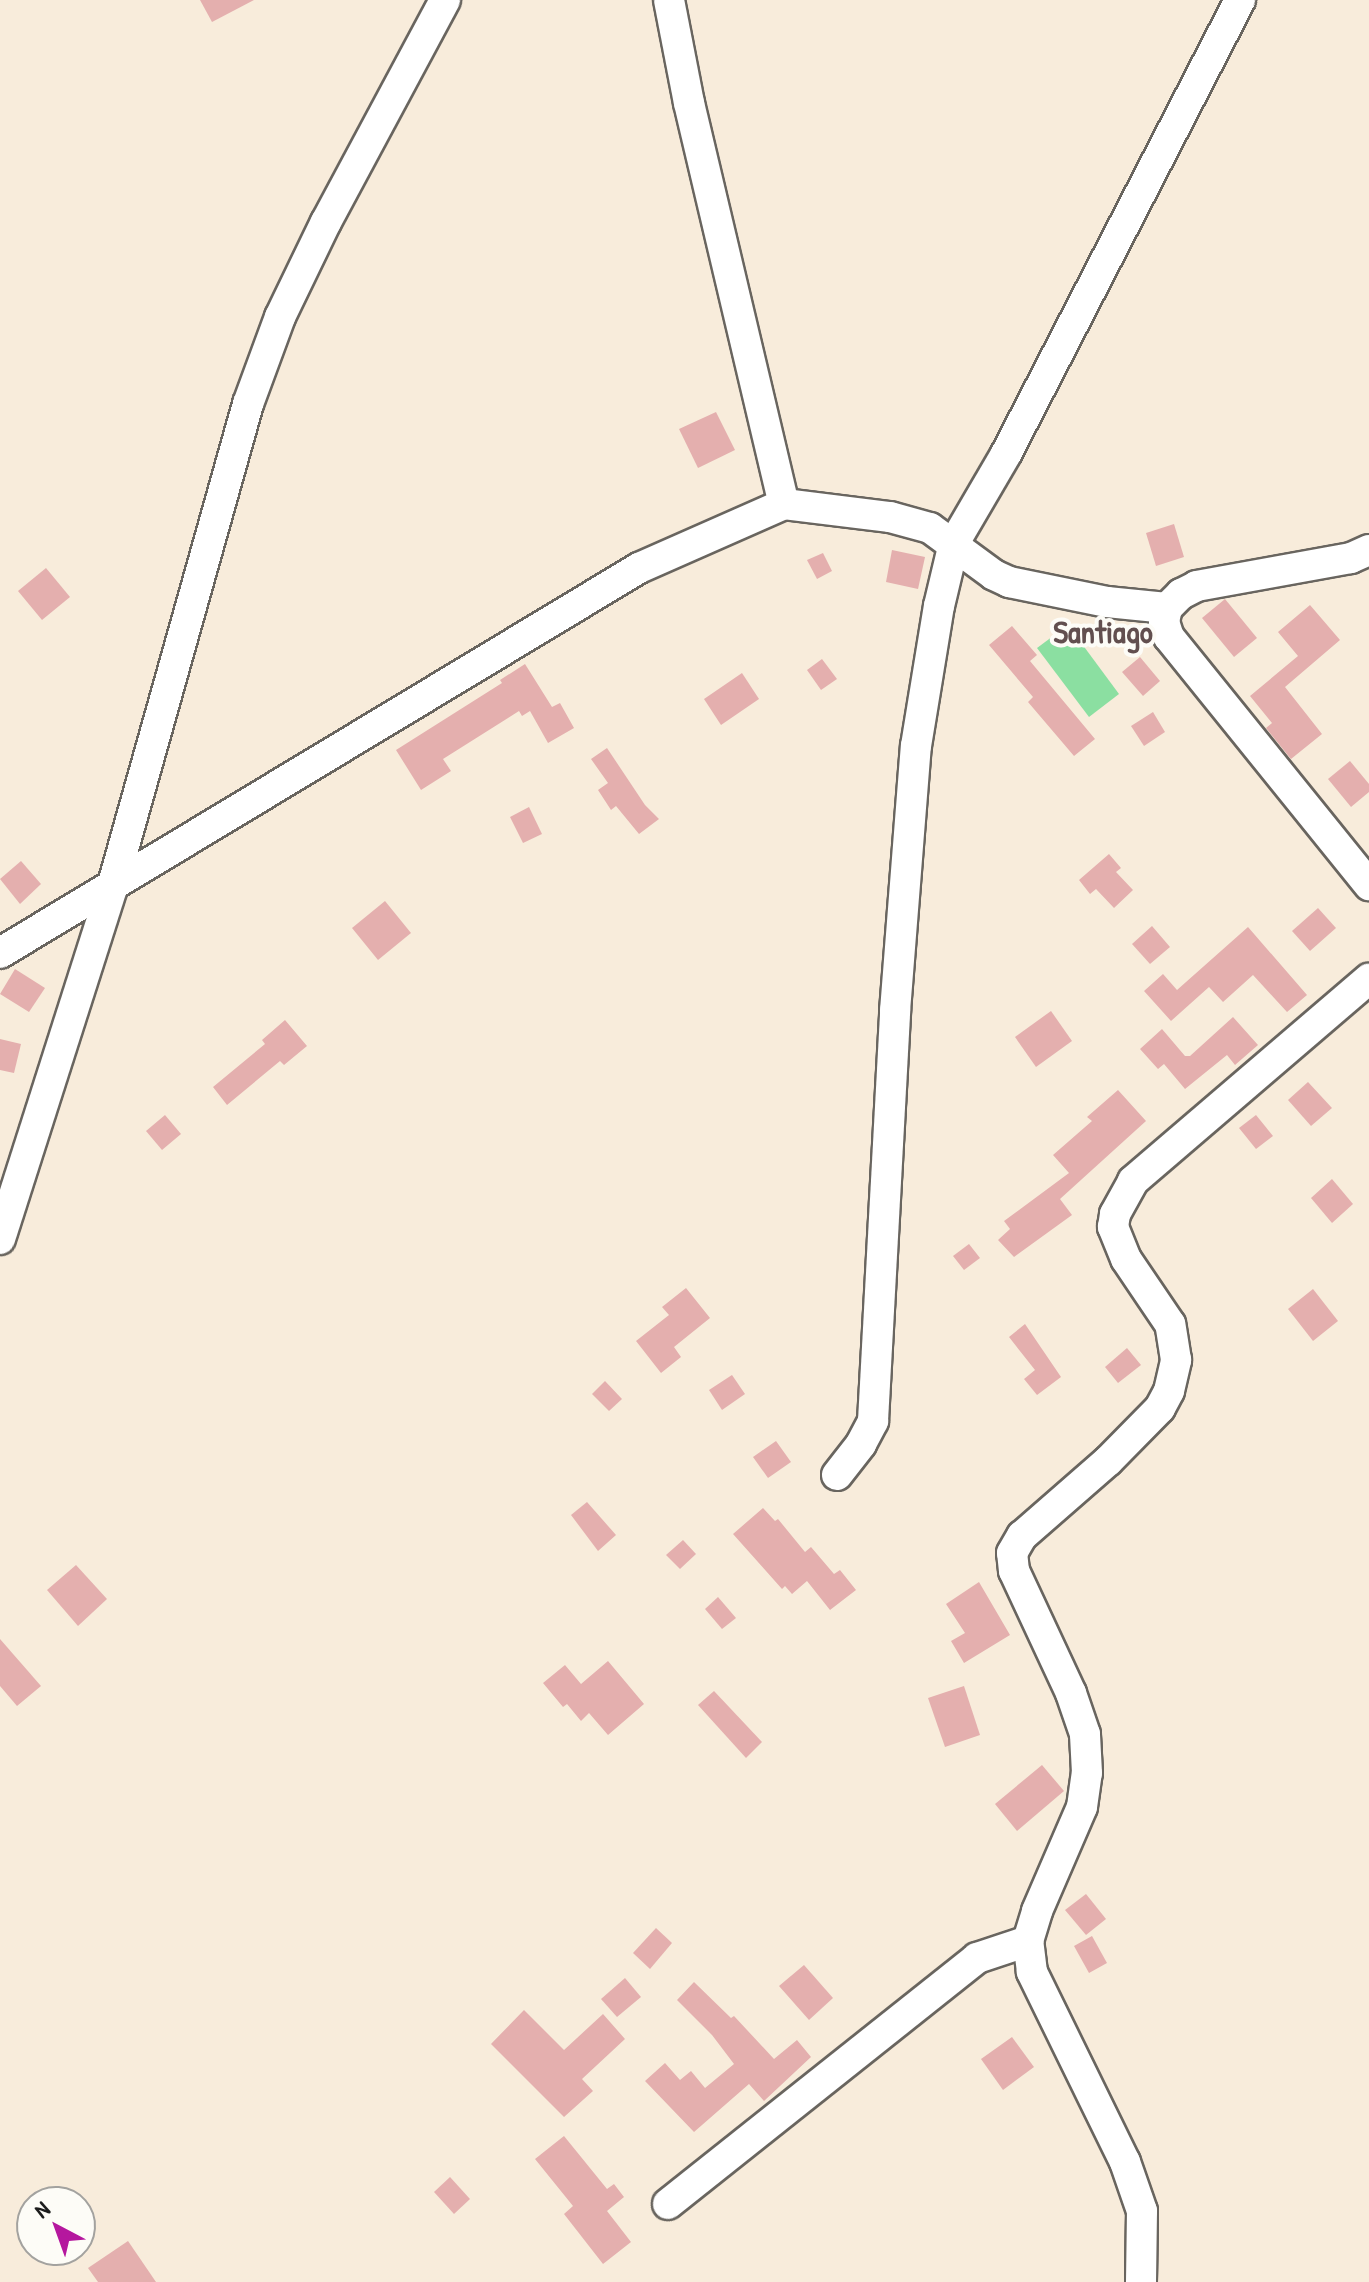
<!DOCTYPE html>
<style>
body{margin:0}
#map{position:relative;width:1369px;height:2282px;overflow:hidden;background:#f8ecdb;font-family:"Patrick Hand",sans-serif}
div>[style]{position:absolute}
.green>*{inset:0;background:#8bdfa1}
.building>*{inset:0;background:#e4afae}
.roads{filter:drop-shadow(2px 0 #69655f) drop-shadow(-2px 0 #69655f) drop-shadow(0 2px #69655f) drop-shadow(0 -2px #69655f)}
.minor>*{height:30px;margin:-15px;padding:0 15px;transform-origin:15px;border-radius:15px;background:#fff}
span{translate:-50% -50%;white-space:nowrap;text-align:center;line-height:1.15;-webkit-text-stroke:8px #fdfcf7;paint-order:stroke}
.quarter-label{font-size:32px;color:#624f4f;font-weight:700}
.north{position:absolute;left:16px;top:2186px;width:80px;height:80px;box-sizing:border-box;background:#fdfcf7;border:2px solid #a3a29f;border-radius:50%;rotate:319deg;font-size:22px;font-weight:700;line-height:32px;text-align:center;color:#1c1c1c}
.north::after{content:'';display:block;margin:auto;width:28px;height:36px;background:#b5179e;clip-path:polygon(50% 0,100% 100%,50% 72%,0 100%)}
</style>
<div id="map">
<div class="green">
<div style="clip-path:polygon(1068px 625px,1119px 694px,1089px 717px,1037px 648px)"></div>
</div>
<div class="building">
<div style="clip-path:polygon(200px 0,254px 0,212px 22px)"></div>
<div style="clip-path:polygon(716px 412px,735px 450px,698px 468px,679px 429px)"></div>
<div style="clip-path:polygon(1174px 524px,1184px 557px,1156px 566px,1146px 533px)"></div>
<div style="clip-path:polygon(892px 550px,925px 557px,918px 589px,886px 582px)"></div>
<div style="clip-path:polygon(823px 553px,832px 571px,817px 579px,807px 560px)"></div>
<div style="clip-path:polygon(46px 568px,70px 597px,42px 620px,18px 591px)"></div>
<div style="clip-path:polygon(1225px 599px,1257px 638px,1234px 657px,1202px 618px)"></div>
<div style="clip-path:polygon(1310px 605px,1340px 640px,1285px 687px,1322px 734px,1291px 759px,1266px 728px,1272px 723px,1250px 696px,1298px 656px,1278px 632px)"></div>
<div style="clip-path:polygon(1012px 626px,1037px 655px,1030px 661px,1095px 739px,1074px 756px,1028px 702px,1033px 697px,989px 645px)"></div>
<div style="clip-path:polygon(1140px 657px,1160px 681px,1143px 696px,1122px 672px)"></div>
<div style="clip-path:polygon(822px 659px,837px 679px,821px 690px,807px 670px)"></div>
<div style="clip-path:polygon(525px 664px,552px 707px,560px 703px,574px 728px,548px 743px,530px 711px,522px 716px,519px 711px,443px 759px,451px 771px,421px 790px,396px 750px,502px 683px,500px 680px)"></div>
<div style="clip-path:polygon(742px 673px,759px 699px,721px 725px,704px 699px)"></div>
<div style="clip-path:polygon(1153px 712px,1165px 732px,1144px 746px,1131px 726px)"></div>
<div style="clip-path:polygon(607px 748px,645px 805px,659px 819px,639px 834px,616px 806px,611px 810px,598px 790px,608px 783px,591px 759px)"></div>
<div style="clip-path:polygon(1350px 761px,1369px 784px,1369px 792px,1351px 807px,1328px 779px)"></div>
<div style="clip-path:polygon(529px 807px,542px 834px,523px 843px,510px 817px)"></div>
<div style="clip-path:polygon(1109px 854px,1121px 868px,1116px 872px,1133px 890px,1114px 908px,1096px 889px,1090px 894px,1079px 880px)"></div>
<div style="clip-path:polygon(21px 861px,41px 884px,20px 904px,0 879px)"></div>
<div style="clip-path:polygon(385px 901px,411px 933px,378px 960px,352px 928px)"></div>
<div style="clip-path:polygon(1318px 908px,1336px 928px,1310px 951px,1292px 931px)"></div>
<div style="clip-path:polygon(1152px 926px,1170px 947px,1150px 964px,1132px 944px)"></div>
<div style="clip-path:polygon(1248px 927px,1307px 995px,1287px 1012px,1253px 975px,1223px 1002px,1209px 987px,1171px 1021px,1144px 991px,1163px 974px,1177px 990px)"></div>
<div style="clip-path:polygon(15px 969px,45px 988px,29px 1012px,0 994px)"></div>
<div style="clip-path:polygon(1051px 1011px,1072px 1041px,1036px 1067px,1015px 1037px)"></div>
<div style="clip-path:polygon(1233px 1017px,1258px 1045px,1235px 1065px,1227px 1055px,1185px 1089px,1164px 1064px,1158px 1069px,1140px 1049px,1162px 1029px,1185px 1056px,1190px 1056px)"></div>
<div style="clip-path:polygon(285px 1020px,307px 1046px,284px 1065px,280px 1061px,227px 1105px,213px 1087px,265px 1044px,262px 1040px)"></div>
<div style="clip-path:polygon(0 1039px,21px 1044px,14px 1073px,0 1070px)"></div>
<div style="clip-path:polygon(1308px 1082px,1332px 1108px,1311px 1126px,1288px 1100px)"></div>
<div style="clip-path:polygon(1118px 1090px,1146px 1121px,1060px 1199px,1072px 1215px,1014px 1257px,998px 1240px,1010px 1229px,1004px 1221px,1069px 1173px,1053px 1155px,1092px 1121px,1087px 1117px)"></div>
<div style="clip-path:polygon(165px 1115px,181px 1134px,162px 1150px,146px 1131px)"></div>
<div style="clip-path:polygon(1256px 1115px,1273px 1136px,1256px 1149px,1239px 1128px)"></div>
<div style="clip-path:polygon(1332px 1179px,1353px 1204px,1332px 1223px,1311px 1198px)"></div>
<div style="clip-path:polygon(969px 1244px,980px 1258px,964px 1270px,953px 1256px)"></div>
<div style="clip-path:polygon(686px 1288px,710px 1318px,674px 1347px,681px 1357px,661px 1373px,636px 1341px,669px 1315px,662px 1307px)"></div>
<div style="clip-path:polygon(1313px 1289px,1338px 1321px,1313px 1341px,1288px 1309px)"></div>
<div style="clip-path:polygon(1025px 1324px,1061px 1377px,1037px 1395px,1024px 1379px,1035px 1370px,1009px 1337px)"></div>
<div style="clip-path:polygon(1127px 1348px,1141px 1365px,1118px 1383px,1105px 1367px)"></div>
<div style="clip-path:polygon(732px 1375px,745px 1394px,722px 1410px,709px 1390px)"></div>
<div style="clip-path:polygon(605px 1381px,622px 1399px,609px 1411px,592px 1394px)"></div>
<div style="clip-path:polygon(776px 1441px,791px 1462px,768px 1478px,753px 1457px)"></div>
<div style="clip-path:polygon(587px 1502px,616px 1535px,598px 1551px,571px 1515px)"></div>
<div style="clip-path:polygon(763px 1508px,775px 1521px,778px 1519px,805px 1552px,811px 1547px,834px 1574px,840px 1570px,856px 1590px,830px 1610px,807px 1581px,792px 1594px,785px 1586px,782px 1589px,733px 1534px)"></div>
<div style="clip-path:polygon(683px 1540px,696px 1554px,680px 1569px,666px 1555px)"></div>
<div style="clip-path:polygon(76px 1565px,107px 1599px,78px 1626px,47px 1590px)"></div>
<div style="clip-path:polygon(979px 1582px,1010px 1635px,964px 1663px,951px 1641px,965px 1633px,946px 1604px)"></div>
<div style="clip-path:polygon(718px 1597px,736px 1618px,722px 1629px,705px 1609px)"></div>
<div style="clip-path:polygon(0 1639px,41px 1686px,17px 1706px,0 1686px)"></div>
<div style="clip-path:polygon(608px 1661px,644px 1704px,608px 1735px,589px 1713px,581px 1721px,567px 1704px,563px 1707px,543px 1683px,565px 1665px,581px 1684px)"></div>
<div style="clip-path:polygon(964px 1686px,980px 1735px,945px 1747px,928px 1698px)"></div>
<div style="clip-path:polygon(714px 1691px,762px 1742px,746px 1758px,698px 1705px)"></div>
<div style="clip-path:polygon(1042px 1765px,1064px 1791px,1017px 1831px,995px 1804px)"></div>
<div style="clip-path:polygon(1086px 1894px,1106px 1919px,1086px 1935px,1065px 1910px)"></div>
<div style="clip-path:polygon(656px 1928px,672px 1943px,650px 1969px,633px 1953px)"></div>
<div style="clip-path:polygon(1092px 1936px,1107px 1963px,1089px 1973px,1074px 1946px)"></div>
<div style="clip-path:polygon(804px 1965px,833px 1998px,809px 2020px,779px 1986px)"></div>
<div style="clip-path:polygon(625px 1978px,641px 1997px,617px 2017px,601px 1999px)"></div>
<div style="clip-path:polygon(694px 1982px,731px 2018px,734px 2016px,774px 2059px,797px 2040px,811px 2057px,764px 2101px,749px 2084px,694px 2132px,645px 2081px,665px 2063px,680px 2080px,691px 2071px,705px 2088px,734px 2064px,712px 2035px,677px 2000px)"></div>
<div style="clip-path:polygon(524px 2010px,564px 2050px,603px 2014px,625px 2039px,582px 2079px,593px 2091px,564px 2117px,491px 2044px)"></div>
<div style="clip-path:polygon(1012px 2037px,1034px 2067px,1003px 2090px,981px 2059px)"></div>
<div style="clip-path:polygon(564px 2136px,607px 2189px,614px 2184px,624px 2197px,607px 2211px,631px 2242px,603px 2264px,564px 2214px,573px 2206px,535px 2159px)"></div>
<div style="clip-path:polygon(450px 2177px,470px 2199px,454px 2214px,434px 2192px)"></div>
<div style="clip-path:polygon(128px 2241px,156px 2282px,98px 2282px,88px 2268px)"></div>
</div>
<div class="roads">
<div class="minor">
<div style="left:669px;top:0;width:105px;rotate:79deg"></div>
<div style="left:689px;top:103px;width:412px;rotate:76.7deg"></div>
<div style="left:1369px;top:550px;width:20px;rotate:156deg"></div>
<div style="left:1351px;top:558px;width:157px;rotate:169.7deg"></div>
<div style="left:1197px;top:586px;width:18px;rotate:153deg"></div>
<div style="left:1181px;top:594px;width:20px;rotate:135deg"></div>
<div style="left:1167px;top:608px;width:14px;rotate:102deg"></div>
<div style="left:1164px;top:622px;width:16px;rotate:72deg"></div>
<div style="left:1169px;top:637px;width:319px;rotate:51.1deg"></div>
<div style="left:0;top:953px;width:746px;rotate:-31.07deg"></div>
<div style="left:639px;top:568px;width:158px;rotate:-23.8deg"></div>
<div style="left:784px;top:504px;width:107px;rotate:7deg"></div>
<div style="left:890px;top:517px;width:41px;rotate:15.4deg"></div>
<div style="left:930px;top:528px;width:79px;rotate:36.3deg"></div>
<div style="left:994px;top:575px;width:17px;rotate:25deg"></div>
<div style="left:1009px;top:582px;width:100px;rotate:11.5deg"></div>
<div style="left:1107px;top:602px;width:60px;rotate:5.7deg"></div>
<div style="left:0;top:1239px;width:368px;rotate:-72.3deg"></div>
<div style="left:112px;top:888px;width:503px;rotate:-74.31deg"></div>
<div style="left:248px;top:404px;width:93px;rotate:-69.8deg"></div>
<div style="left:280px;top:317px;width:106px;rotate:-64.2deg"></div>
<div style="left:326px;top:222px;width:252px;rotate:-61.8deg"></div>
<div style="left:837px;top:1475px;width:39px;rotate:-52deg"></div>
<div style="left:861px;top:1444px;width:26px;rotate:-62deg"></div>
<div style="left:873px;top:1421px;width:411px;rotate:-86.9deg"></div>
<div style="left:895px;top:1011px;width:266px;rotate:-85.5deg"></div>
<div style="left:916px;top:746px;width:142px;rotate:-80.7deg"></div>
<div style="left:939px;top:606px;width:65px;rotate:-76.6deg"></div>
<div style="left:954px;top:543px;width:103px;rotate:-59.7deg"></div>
<div style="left:1006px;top:454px;width:511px;rotate:-62.73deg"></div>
<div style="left:668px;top:2204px;width:395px;rotate:-38.5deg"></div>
<div style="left:977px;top:1958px;width:54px;rotate:-18.4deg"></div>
<div style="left:1141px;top:2282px;width:71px;rotate:-89.2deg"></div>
<div style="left:1142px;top:2211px;width:52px;rotate:-109.1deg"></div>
<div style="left:1125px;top:2162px;width:212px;rotate:-116.1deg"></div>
<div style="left:1032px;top:1972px;width:31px;rotate:-97deg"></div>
<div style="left:1028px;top:1941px;width:31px;rotate:-73deg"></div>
<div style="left:1037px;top:1911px;width:113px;rotate:-66.6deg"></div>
<div style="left:1082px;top:1807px;width:34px;rotate:-82deg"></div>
<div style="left:1087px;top:1773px;width:39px;rotate:-93deg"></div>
<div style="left:1085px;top:1734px;width:43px;rotate:-108.9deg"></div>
<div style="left:1071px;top:1693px;width:135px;rotate:-115deg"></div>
<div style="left:1014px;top:1571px;width:18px;rotate:-96deg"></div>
<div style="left:1012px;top:1553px;width:20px;rotate:-60deg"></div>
<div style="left:1022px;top:1536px;width:114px;rotate:-41.1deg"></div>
<div style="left:1108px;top:1461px;width:74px;rotate:-45.5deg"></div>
<div style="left:1160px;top:1408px;width:19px;rotate:-62deg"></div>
<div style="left:1169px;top:1391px;width:32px;rotate:-77deg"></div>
<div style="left:1176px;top:1360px;width:36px;rotate:-99deg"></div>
<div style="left:1170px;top:1324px;width:78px;rotate:-124.1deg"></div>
<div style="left:1126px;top:1259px;width:35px;rotate:-112deg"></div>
<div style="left:1113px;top:1227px;width:13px;rotate:-81deg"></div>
<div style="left:1115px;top:1214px;width:38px;rotate:-61deg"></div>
<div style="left:1133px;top:1181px;width:311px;rotate:-40.6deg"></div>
</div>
</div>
<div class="quarter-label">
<span style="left:1103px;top:632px">Santiago</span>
</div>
<div class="north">N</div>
</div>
